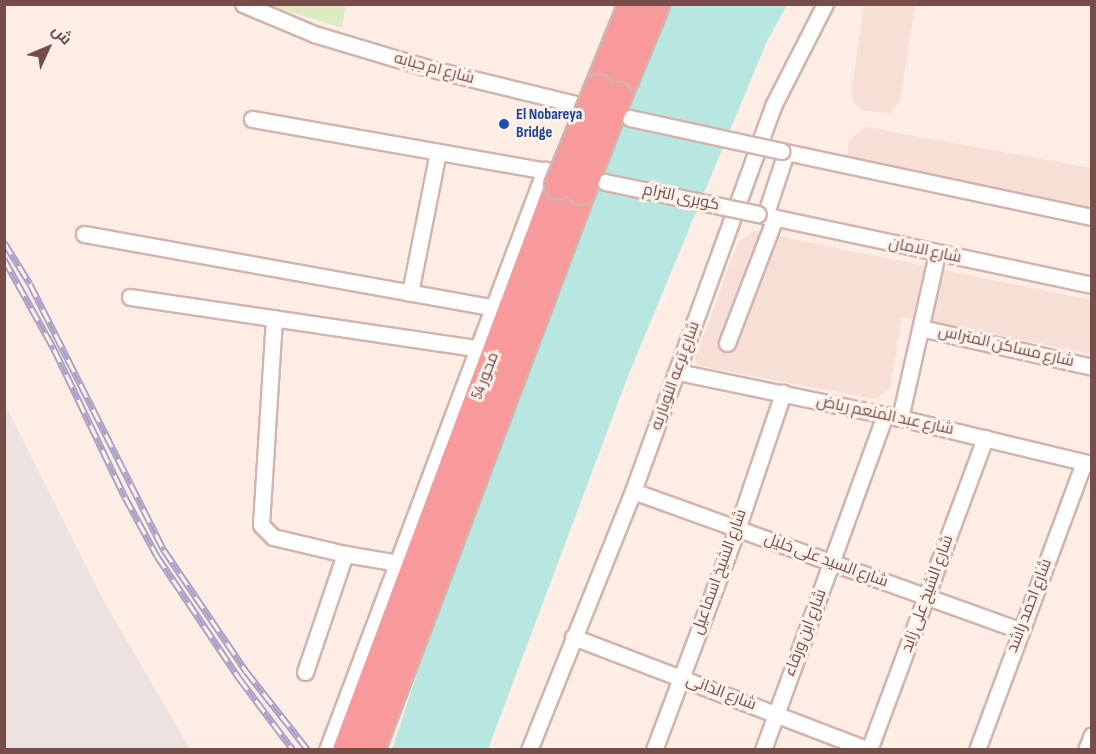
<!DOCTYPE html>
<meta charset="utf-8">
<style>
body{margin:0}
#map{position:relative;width:1096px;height:754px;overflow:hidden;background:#fdede4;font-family:"Sofia Sans Condensed",Cairo,sans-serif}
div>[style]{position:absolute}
.residential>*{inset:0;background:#f7dfd6}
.industrial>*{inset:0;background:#ece2df}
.green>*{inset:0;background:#deebc2}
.water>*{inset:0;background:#b8e7e1}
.roads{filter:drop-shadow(2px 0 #d1b4ad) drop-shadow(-2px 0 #d1b4ad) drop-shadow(0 2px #d1b4ad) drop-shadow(0 -2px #d1b4ad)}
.minor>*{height:15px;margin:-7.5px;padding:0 7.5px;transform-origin:7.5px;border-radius:7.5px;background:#fff}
.motorway>*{height:27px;margin:-13.5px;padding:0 13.5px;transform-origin:13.5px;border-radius:13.5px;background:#f89a9b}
.rail>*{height:7px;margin-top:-3.5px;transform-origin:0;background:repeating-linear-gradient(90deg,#fff2eb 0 14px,#aca2c7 0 28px);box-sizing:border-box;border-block:2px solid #aca2c7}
.bridges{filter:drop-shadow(2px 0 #d1b4ad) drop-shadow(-2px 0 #d1b4ad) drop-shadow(0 2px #d1b4ad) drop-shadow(0 -2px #d1b4ad)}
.minor-bridge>*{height:15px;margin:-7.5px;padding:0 7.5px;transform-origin:7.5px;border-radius:7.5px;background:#fff}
.motorway-bridge>*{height:27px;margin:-13.5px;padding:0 13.5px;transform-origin:13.5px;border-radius:13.5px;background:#f89a9b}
.dots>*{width:16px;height:16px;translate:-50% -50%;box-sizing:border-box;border:3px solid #fff2eb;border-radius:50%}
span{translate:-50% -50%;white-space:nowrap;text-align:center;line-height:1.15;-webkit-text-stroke:6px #fff2eb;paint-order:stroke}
.street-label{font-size:16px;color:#764d49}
.transit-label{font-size:16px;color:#164399;font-weight:700}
.left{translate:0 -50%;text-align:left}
.frame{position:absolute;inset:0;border:6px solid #764d49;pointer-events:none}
.north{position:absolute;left:18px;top:18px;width:60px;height:60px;-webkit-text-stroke:4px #fff2eb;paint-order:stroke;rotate:46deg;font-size:16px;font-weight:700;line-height:24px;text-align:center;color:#764d49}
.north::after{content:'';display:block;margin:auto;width:21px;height:27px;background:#764d49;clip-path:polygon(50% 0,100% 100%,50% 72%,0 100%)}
</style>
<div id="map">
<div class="residential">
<div style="clip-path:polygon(864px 4px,915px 5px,900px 101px,890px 113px,865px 111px,855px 104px,851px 95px)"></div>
<div style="clip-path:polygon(866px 127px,1091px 168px,1091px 210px,858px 162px,847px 155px,849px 140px)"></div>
<div style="clip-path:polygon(754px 231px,1091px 300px,1091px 354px,902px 317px,890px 388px,876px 399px,699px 366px,695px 359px,738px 242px)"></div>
</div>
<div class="industrial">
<div style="clip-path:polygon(4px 403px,104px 602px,190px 749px,5px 749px)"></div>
</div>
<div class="green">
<div style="clip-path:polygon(270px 5px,346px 5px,342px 28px,275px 7px)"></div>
</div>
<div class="water">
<div style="clip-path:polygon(671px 5px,787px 5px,767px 41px,628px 376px,488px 749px,392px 750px,451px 569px,553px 295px)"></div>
</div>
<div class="roads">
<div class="minor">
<div style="left:243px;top:4px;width:77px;rotate:22.9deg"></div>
<div style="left:314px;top:34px;width:115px;rotate:16.7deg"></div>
<div style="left:424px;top:67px;width:177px;rotate:13.7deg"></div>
<div style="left:252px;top:119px;width:307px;rotate:10deg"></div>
<div style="left:781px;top:151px;width:318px;rotate:12deg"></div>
<div style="left:758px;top:214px;width:341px;rotate:12deg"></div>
<div style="left:765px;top:216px;width:67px;rotate:-71.8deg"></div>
<div style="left:84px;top:234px;width:413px;rotate:10.2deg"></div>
<div style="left:410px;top:293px;width:144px;rotate:-78.8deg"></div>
<div style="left:130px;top:297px;width:350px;rotate:8.4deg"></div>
<div style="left:274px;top:318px;width:207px;rotate:93.6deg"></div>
<div style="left:261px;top:525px;width:17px;rotate:45deg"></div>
<div style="left:273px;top:537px;width:74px;rotate:13.3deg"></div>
<div style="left:345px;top:554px;width:55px;rotate:9.5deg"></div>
<div style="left:921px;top:328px;width:175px;rotate:12.8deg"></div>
<div style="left:727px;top:343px;width:134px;rotate:-69deg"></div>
<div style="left:678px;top:372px;width:227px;rotate:11.7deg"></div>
<div style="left:900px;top:418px;width:197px;rotate:13.5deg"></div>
<div style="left:900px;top:418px;width:168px;rotate:-77.3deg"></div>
<div style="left:633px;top:491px;width:411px;rotate:19.8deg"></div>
<div style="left:573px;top:637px;width:317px;rotate:20.9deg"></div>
<div style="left:305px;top:672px;width:125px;rotate:-71.3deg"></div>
<div style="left:327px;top:750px;width:620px;rotate:-69.4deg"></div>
<div style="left:529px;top:750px;width:279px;rotate:-68.1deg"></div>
<div style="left:633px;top:491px;width:412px;rotate:-70deg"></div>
<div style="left:774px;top:104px;width:112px;rotate:-63deg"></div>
<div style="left:654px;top:750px;width:236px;rotate:-69.4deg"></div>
<div style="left:737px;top:529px;width:144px;rotate:-71.3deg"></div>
<div style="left:763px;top:750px;width:357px;rotate:-70deg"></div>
<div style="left:869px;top:750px;width:333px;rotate:-69.6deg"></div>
<div style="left:977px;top:750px;width:307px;rotate:-69.6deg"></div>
<div style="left:1086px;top:750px;width:16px;rotate:-68deg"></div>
</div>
<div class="motorway">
<div style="left:598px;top:88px;width:91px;rotate:-68deg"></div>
<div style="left:617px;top:96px;width:100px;rotate:-67.6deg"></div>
<div style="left:346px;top:750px;width:603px;rotate:-69.43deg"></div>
<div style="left:370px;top:750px;width:598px;rotate:-69.35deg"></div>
</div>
</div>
<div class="rail">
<div style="left:4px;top:242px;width:49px;rotate:58.2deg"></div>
<div style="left:30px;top:284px;width:298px;rotate:63.3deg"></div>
<div style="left:164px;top:550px;width:146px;rotate:55.9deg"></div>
<div style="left:246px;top:671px;width:100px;rotate:51.9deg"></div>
<div style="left:4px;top:259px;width:103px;rotate:60.9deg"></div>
<div style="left:54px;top:349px;width:164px;rotate:64.4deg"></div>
<div style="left:125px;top:497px;width:67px;rotate:61.5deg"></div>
<div style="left:157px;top:556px;width:147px;rotate:56.1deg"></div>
<div style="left:239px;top:678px;width:90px;rotate:53.1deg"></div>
</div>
<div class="bridges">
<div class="minor-bridge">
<div style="left:630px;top:118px;width:155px;rotate:12.3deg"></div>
<div style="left:605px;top:182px;width:156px;rotate:11.8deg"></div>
</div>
<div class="motorway-bridge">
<div style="left:558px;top:185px;width:105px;rotate:-67.6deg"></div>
<div style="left:581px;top:190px;width:101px;rotate:-69deg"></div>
</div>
</div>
<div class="dots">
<div style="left:504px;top:124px;background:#1a4fb4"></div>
</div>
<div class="street-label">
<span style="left:434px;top:69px;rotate:15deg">شارع ام جبابه</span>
<span style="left:681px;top:198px;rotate:12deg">كوبرى الترام</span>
<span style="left:925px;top:251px;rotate:12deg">شارع الامان</span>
<span style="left:1006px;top:347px;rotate:13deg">شارع مساكن المتراس</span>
<span style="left:486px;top:376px;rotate:-69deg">محور 54</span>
<span style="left:676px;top:376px;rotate:-70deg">شارع ترعه النوباريه</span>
<span style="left:885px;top:416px;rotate:12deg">شارع عبد المنعم رياض</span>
<span style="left:826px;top:561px;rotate:20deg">شارع السيد على خليل</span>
<span style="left:720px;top:572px;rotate:-70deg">شارع الشيخ اسماعيل</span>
<span style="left:928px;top:594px;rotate:-70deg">شارع الشيخ على زايد</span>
<span style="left:1030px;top:606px;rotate:-69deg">شارع احمد راشد</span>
<span style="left:806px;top:633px;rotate:-69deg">شارع ابن ورقاء</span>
<span style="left:721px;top:693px;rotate:21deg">شارع الدانى</span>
</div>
<div class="transit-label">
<span class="left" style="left:516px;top:124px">El Nobareya<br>Bridge</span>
</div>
<div class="frame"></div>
<div class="north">ش</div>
</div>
